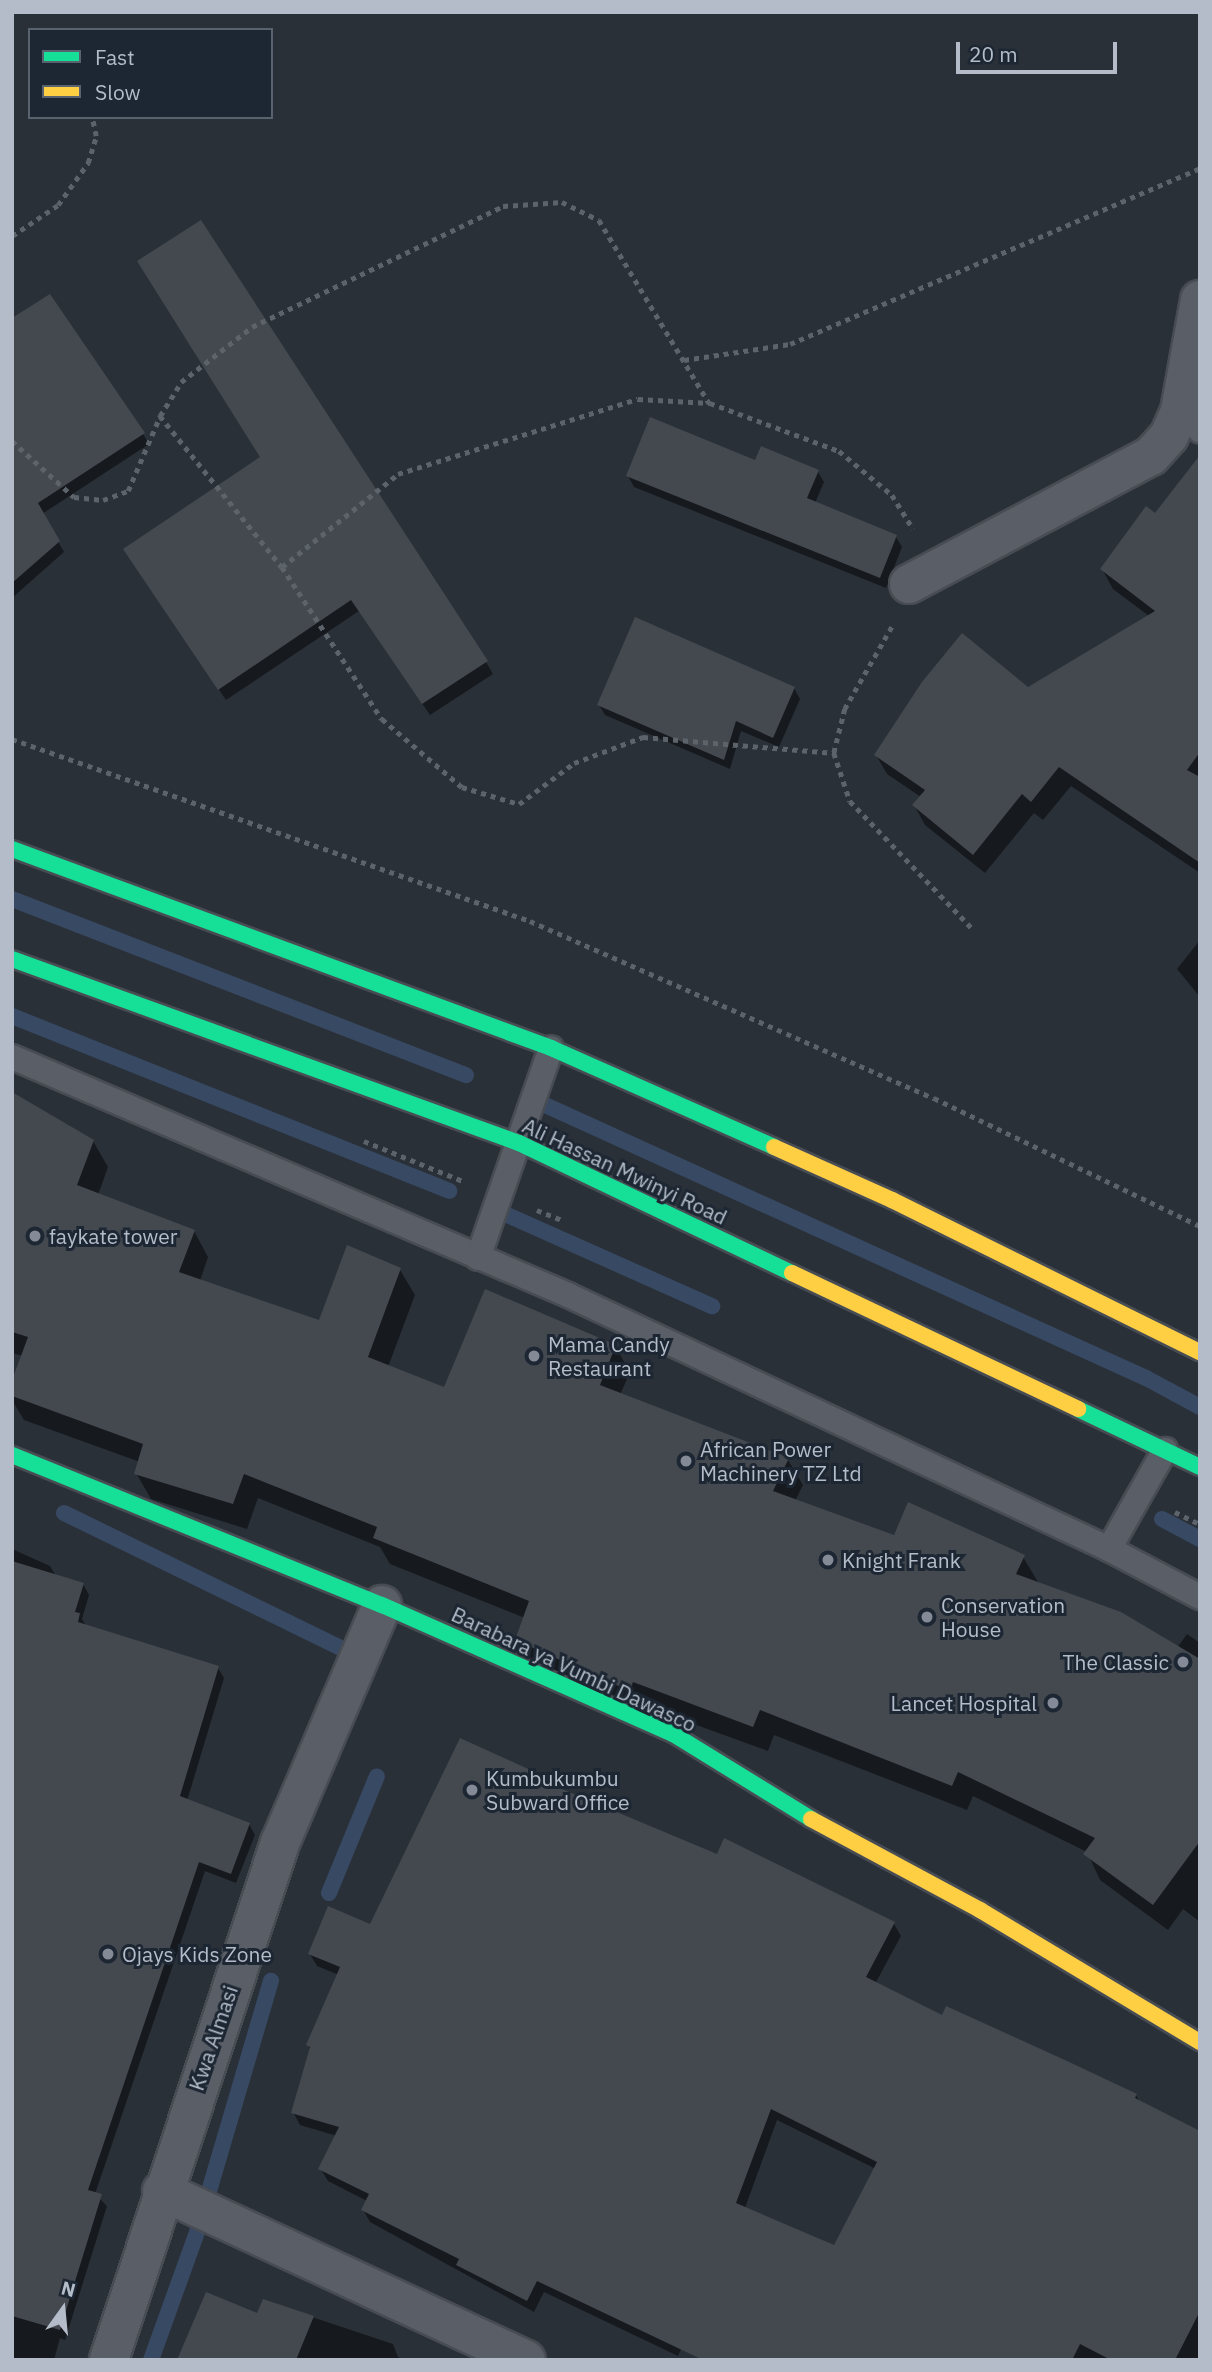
<!DOCTYPE html>
<style>
body{margin:0}
#map{position:relative;width:1212px;height:2372px;overflow:hidden;background:#2a3038;font-family:"IBM Plex Sans",sans-serif}
div>[style]{position:absolute}
.shadow>*{inset:0;background:#0007}
.stream>*{height:16px;margin:-8px;padding:0 8px;transform-origin:8px;border-radius:8px;background:#384963}
.building>*{inset:0;background:#444950}
.path>*{height:4.5px;margin-top:-2.25px;transform-origin:0;background:repeating-linear-gradient(90deg,#5d636a 0 5px,transparent 0 10px)}
.roads{filter:drop-shadow(2px 0 #484c53) drop-shadow(-2px 0 #484c53) drop-shadow(0 2px #484c53) drop-shadow(0 -2px #484c53)}
.lane>*{height:24px;margin:-12px;padding:0 12px;transform-origin:12px;border-radius:12px;background:#5a5e66}
.street>*{height:38px;margin:-19px;padding:0 19px;transform-origin:19px;border-radius:19px;background:#5a5e66}
.fast>*{height:16px;margin:-8px;padding:0 8px;transform-origin:8px;border-radius:8px;background:#16e098}
.slow>*{height:16px;margin:-8px;padding:0 8px;transform-origin:8px;border-radius:8px;background:#ffcf43}
.dots>*{width:19px;height:19px;translate:-50% -50%;box-sizing:border-box;border:4px solid #1d2633;border-radius:50%}
span{translate:-50% -50%;white-space:nowrap;text-align:center;line-height:1.15;-webkit-text-stroke:6px #1d2633;paint-order:stroke}
.street-label{font-size:21px;color:#b4bcc9}
.poi-label{font-size:21px;color:#b4bcc9}
.left{translate:0 -50%;text-align:left}
.right{translate:-100% -50%;text-align:right}
.frame{position:absolute;inset:0;border:14px solid #b4bcc9;pointer-events:none}
.legend{position:absolute;left:28px;top:28px;width:245px;height:91px;box-sizing:border-box;background:#1d2633;border:2px solid #59626f;margin:0;padding:9px 12px;list-style:none;font-size:21px;color:#b4bcc9}
.legend li{display:flex;align-items:center;gap:14px;height:35px}
.legend b{width:35px;border:2px solid #59626f}
.north{position:absolute;left:28px;top:2274px;width:70px;height:70px;-webkit-text-stroke:5px #1d2633;paint-order:stroke;rotate:15deg;font-size:19px;font-weight:700;line-height:28px;text-align:center;color:#b4bcc9}
.north::after{content:'';display:block;margin:auto;width:24px;height:32px;background:#b4bcc9;clip-path:polygon(50% 0,100% 100%,50% 72%,0 100%)}
.scale{position:absolute;left:956px;top:42px;width:161px;height:32px;box-sizing:border-box;border:4px solid #b4bcc9;border-top:0;padding-left:9px;font-size:21px;line-height:24px;white-space:nowrap;color:#b4bcc9;-webkit-text-stroke:5px #1d2633;paint-order:stroke}
</style>
<div id="map">
<div class="shadow">
<div style="clip-path:polygon(12px 321px,143px 434px,149px 444px,42px 514px,64px 552px,12px 598px)"></div>
<div style="clip-path:polygon(262px 458px,486px 662px,493px 674px,430px 715px,359px 611px,226px 700px,132px 561px)"></div>
<div style="clip-path:polygon(756px 462px,818px 472px,824px 482px,815px 503px,896px 537px,902px 547px,886px 588px,634px 487px,628px 476px)"></div>
<div style="clip-path:polygon(1200px 479px,1200px 873px,1071px 786px,1043px 820px,1034px 813px,985px 873px,925px 825px,914px 805px,921px 797px,887px 774px,876px 755px,1028px 689px,1149px 616px,1113px 589px,1102px 569px)"></div>
<div style="clip-path:polygon(794px 688px,800px 699px,779px 747px,741px 731px,730px 769px,605px 715px,599px 705px)"></div>
<div style="clip-path:polygon(1200px 940px,1200px 997px,1177px 969px)"></div>
<div style="clip-path:polygon(12px 1094px,93px 1141px,108px 1167px,98px 1195px,194px 1231px,208px 1257px,200px 1281px,320px 1323px,400px 1270px,415px 1295px,388px 1367px,445px 1389px,615px 1346px,630px 1372px,620px 1395px,788px 1460px,803px 1485px,795px 1501px,895px 1537px,1023px 1557px,1038px 1582px,1177px 1648px,1187px 1634px,1200px 1643px,1200px 1922px,1183px 1909px,1168px 1930px,1100px 1880px,1087px 1852px,973px 1796px,967px 1810px,774px 1735px,768px 1751px,531px 1665px,517px 1640px,525px 1618px,390px 1564px,380px 1547px,258px 1498px,247px 1529px,151px 1499px,136px 1473px,140px 1462px,24px 1420px,12px 1400px,23px 1356px,12px 1353px)"></div>
<div style="clip-path:polygon(12px 1549px,50px 1566px,56px 1576px,83px 1584px,89px 1595px,82px 1619px,86px 1626px,218px 1668px,224px 1678px,187px 1801px,249px 1824px,255px 1835px,236px 1883px,205px 1871px,95px 2194px,107px 2206px,65px 2340px,60px 2338px,54px 2360px,12px 2360px)"></div>
<div style="clip-path:polygon(evenodd,557px 1784px,561px 1790px,718px 1857px,894px 1924px,901px 1936px,875px 1984px,942px 2018px,1136px 2095px,1140px 2103px,1200px 2133px,1200px 2360px,711px 2360px,682px 2347px,678px 2356px,544px 2292px,534px 2312px,370px 2222px,363px 2210px,367px 2201px,328px 2181px,320px 2168px,337px 2136px,300px 2125px,293px 2112px,311px 2051px,308px 2045px,339px 1975px,317px 1966px,310px 1954px,371px 1926px,557px 1784px,777px 2120px,876px 2169px,835px 2248px,745px 2208px,777px 2120px)"></div>
<div style="clip-path:polygon(264px 2301px,393px 2344px,398px 2357px,405px 2360px,179px 2360px,258px 2315px)"></div>
</div>
<div class="stream">
<div style="left:12px;top:899px;width:487px;rotate:21.2deg"></div>
<div style="left:12px;top:1016px;width:471px;rotate:21.8deg"></div>
<div style="left:543px;top:1104px;width:662px;rotate:24.44deg"></div>
<div style="left:1146px;top:1378px;width:61px;rotate:28.2deg"></div>
<div style="left:505px;top:1214px;width:227px;rotate:24deg"></div>
<div style="left:64px;top:1513px;width:319px;rotate:26deg"></div>
<div style="left:1162px;top:1519px;width:43px;rotate:27.8deg"></div>
<div style="left:329px;top:1893px;width:126px;rotate:-67.7deg"></div>
<div style="left:151px;top:2360px;width:136px;rotate:-70.2deg"></div>
<div style="left:197px;top:2232px;width:262px;rotate:-73.6deg"></div>
</div>
<div class="building">
<div style="clip-path:polygon(201px 220px,488px 661px,422px 704px,351px 600px,218px 690px,123px 549px,260px 457px,137px 261px)"></div>
<div style="clip-path:polygon(50px 294px,145px 433px,38px 503px,60px 541px,12px 583px,12px 318px)"></div>
<div style="clip-path:polygon(650px 417px,755px 460px,761px 446px,819px 470px,807px 498px,897px 535px,880px 578px,626px 476px)"></div>
<div style="clip-path:polygon(1200px 455px,1200px 752px,1187px 770px,1200px 777px,1200px 863px,1059px 767px,1031px 802px,1022px 794px,973px 855px,912px 805px,925px 790px,874px 755px,922px 682px,962px 633px,1028px 687px,1155px 611px,1100px 569px,1146px 506px,1155px 513px)"></div>
<div style="clip-path:polygon(635px 617px,795px 687px,773px 738px,736px 721px,724px 760px,597px 705px)"></div>
<div style="clip-path:polygon(12px 1092px,94px 1140px,77px 1185px,195px 1230px,179px 1272px,319px 1320px,347px 1245px,401px 1268px,368px 1357px,444px 1387px,485px 1289px,616px 1345px,600px 1385px,789px 1458px,773px 1491px,894px 1535px,908px 1502px,1025px 1555px,1016px 1574px,1121px 1612px,1200px 1659px,1200px 1841px,1153px 1905px,1083px 1854px,1095px 1838px,958px 1772px,952px 1786px,760px 1710px,753px 1727px,633px 1682px,630px 1691px,623px 1688px,515px 1640px,529px 1601px,373px 1538px,377px 1527px,244px 1474px,233px 1504px,134px 1474px,143px 1444px,12px 1396px,12px 1380px,28px 1337px,12px 1332px)"></div>
<div style="clip-path:polygon(12px 1561px,84px 1583px,75px 1612px,80px 1613px,78px 1622px,219px 1666px,180px 1796px,250px 1823px,231px 1874px,199px 1862px,88px 2190px,102px 2194px,60px 2330px,12px 2316px)"></div>
<div style="clip-path:polygon(evenodd,460px 1738px,559px 1783px,557px 1787px,717px 1854px,724px 1838px,895px 1922px,866px 1977px,942px 2015px,946px 2006px,1067px 2061px,1137px 2094px,1135px 2098px,1200px 2131px,1200px 2311px,1175px 2360px,1111px 2360px,1080px 2344px,1072px 2360px,703px 2360px,537px 2281px,527px 2301px,456px 2265px,459px 2259px,361px 2210px,369px 2194px,318px 2169px,339px 2127px,291px 2113px,310px 2047px,306px 2045px,340px 1967px,308px 1954px,328px 1906px,370px 1924px,460px 1738px,771px 2109px,877px 2162px,834px 2245px,736px 2203px,771px 2109px)"></div>
<div style="clip-path:polygon(206px 2292px,257px 2313px,263px 2299px,314px 2316px,296px 2360px,177px 2360px)"></div>
</div>
<div class="path">
<div style="left:12px;top:236px;width:55px;rotate:-34deg"></div>
<div style="left:58px;top:205px;width:52px;rotate:-54.5deg"></div>
<div style="left:88px;top:163px;width:28px;rotate:-73deg"></div>
<div style="left:96px;top:136px;width:19px;rotate:-102deg"></div>
<div style="left:684px;top:360px;width:107px;rotate:-8.6deg"></div>
<div style="left:790px;top:344px;width:446px;rotate:-23.2deg"></div>
<div style="left:160px;top:416px;width:194px;rotate:51.1deg"></div>
<div style="left:282px;top:567px;width:149px;rotate:-38.7deg"></div>
<div style="left:398px;top:474px;width:251px;rotate:-17.4deg"></div>
<div style="left:638px;top:399px;width:72px;rotate:3.2deg"></div>
<div style="left:710px;top:403px;width:138px;rotate:20.4deg"></div>
<div style="left:839px;top:451px;width:69px;rotate:39.7deg"></div>
<div style="left:892px;top:495px;width:40px;rotate:58deg"></div>
<div style="left:12px;top:441px;width:84px;rotate:42.1deg"></div>
<div style="left:74px;top:497px;width:29px;rotate:6deg"></div>
<div style="left:103px;top:500px;width:27px;rotate:-20deg"></div>
<div style="left:128px;top:491px;width:82px;rotate:-66.9deg"></div>
<div style="left:160px;top:416px;width:40px;rotate:-58deg"></div>
<div style="left:181px;top:382px;width:90px;rotate:-37.8deg"></div>
<div style="left:252px;top:327px;width:279px;rotate:-25.7deg"></div>
<div style="left:503px;top:206px;width:59px;rotate:-3.9deg"></div>
<div style="left:562px;top:202px;width:41px;rotate:25.9deg"></div>
<div style="left:599px;top:220px;width:214px;rotate:59deg"></div>
<div style="left:282px;top:567px;width:182px;rotate:56.7deg"></div>
<div style="left:382px;top:719px;width:105px;rotate:40.4deg"></div>
<div style="left:462px;top:787px;width:59px;rotate:16.6deg"></div>
<div style="left:519px;top:804px;width:69px;rotate:-36.7deg"></div>
<div style="left:574px;top:763px;width:74px;rotate:-20.6deg"></div>
<div style="left:643px;top:737px;width:192px;rotate:4.8deg"></div>
<div style="left:892px;top:627px;width:95px;rotate:119.8deg"></div>
<div style="left:845px;top:709px;width:45px;rotate:104deg"></div>
<div style="left:834px;top:753px;width:51px;rotate:71.6deg"></div>
<div style="left:850px;top:801px;width:176px;rotate:46.2deg"></div>
<div style="left:12px;top:739px;width:549px;rotate:19.36deg"></div>
<div style="left:530px;top:921px;width:441px;rotate:23.7deg"></div>
<div style="left:934px;top:1098px;width:295px;rotate:25.7deg"></div>
<div style="left:364px;top:1141px;width:107px;rotate:22deg"></div>
<div style="left:537px;top:1210px;width:29px;rotate:22deg"></div>
<div style="left:1175px;top:1512px;width:28px;rotate:26deg"></div>
</div>
<div class="roads">
<div class="lane">
<div style="left:1180px;top:411px;width:28px;rotate:44deg"></div>
<div style="left:12px;top:1057px;width:605px;rotate:23.17deg"></div>
<div style="left:568px;top:1295px;width:598px;rotate:25.15deg"></div>
<div style="left:1109px;top:1549px;width:114px;rotate:-60.5deg"></div>
<div style="left:478px;top:1258px;width:222px;rotate:-70.8deg"></div>
<div style="left:1109px;top:1549px;width:103px;rotate:27.8deg"></div>
</div>
<div class="street">
<div style="left:909px;top:584px;width:274px;rotate:-27.9deg"></div>
<div style="left:1151px;top:456px;width:27px;rotate:-48deg"></div>
<div style="left:1169px;top:436px;width:27px;rotate:-66deg"></div>
<div style="left:1180px;top:411px;width:113px;rotate:-79.8deg"></div>
<div style="left:162px;top:2191px;width:401px;rotate:24.9deg"></div>
<div style="left:109px;top:2360px;width:545px;rotate:-71.7deg"></div>
<div style="left:280px;top:1843px;width:259px;rotate:-66.8deg"></div>
</div>
<div class="fast">
<div style="left:12px;top:849px;width:575px;rotate:20.26deg"></div>
<div style="left:551px;top:1048px;width:244px;rotate:23.9deg"></div>
<div style="left:12px;top:959px;width:539px;rotate:19.95deg"></div>
<div style="left:519px;top:1143px;width:302px;rotate:25.5deg"></div>
<div style="left:1078px;top:1409px;width:135px;rotate:25.4deg"></div>
<div style="left:12px;top:1455px;width:399px;rotate:22.1deg"></div>
<div style="left:382px;top:1605px;width:318px;rotate:23.9deg"></div>
<div style="left:673px;top:1734px;width:162px;rotate:31.6deg"></div>
</div>
<div class="slow">
<div style="left:774px;top:1147px;width:129px;rotate:24.2deg"></div>
<div style="left:892px;top:1200px;width:343px;rotate:26.3deg"></div>
<div style="left:792px;top:1273px;width:317px;rotate:25.4deg"></div>
<div style="left:811px;top:1819px;width:192px;rotate:28.3deg"></div>
<div style="left:980px;top:1910px;width:257px;rotate:31deg"></div>
</div>
</div>
<div class="dots">
<div style="left:35px;top:1236px;background:#848b96"></div>
<div style="left:534px;top:1356px;background:#848b96"></div>
<div style="left:686px;top:1461px;background:#848b96"></div>
<div style="left:828px;top:1560px;background:#848b96"></div>
<div style="left:927px;top:1617px;background:#848b96"></div>
<div style="left:1183px;top:1662px;background:#848b96"></div>
<div style="left:1053px;top:1703px;background:#848b96"></div>
<div style="left:472px;top:1790px;background:#848b96"></div>
<div style="left:108px;top:1954px;background:#848b96"></div>
</div>
<div class="street-label">
<span style="left:625px;top:1171px;rotate:25deg">Ali Hassan Mwinyi Road</span>
<span style="left:574px;top:1669px;rotate:25deg">Barabara ya Vumbi Dawasco</span>
<span style="left:213px;top:2038px;rotate:-71deg">Kwa Almasi</span>
</div>
<div class="poi-label">
<span class="left" style="left:49px;top:1236px">faykate tower</span>
<span class="left" style="left:548px;top:1356px">Mama Candy<br>Restaurant</span>
<span class="left" style="left:700px;top:1461px">African Power<br>Machinery TZ Ltd</span>
<span class="left" style="left:842px;top:1560px">Knight Frank</span>
<span class="left" style="left:941px;top:1617px">Conservation<br>House</span>
<span class="right" style="left:1169px;top:1662px">The Classic</span>
<span class="right" style="left:1037px;top:1703px">Lancet Hospital</span>
<span class="left" style="left:486px;top:1790px">Kumbukumbu<br>Subward Office</span>
<span class="left" style="left:122px;top:1954px">Ojays Kids Zone</span>
</div>
<div class="frame"></div>
<ul class="legend">
<li><b style="height:9px;background:#16e098"></b>Fast</li>
<li><b style="height:9px;background:#ffcf43"></b>Slow</li>
</ul>
<div class="north">N</div>
<div class="scale">20 m</div>
</div>
